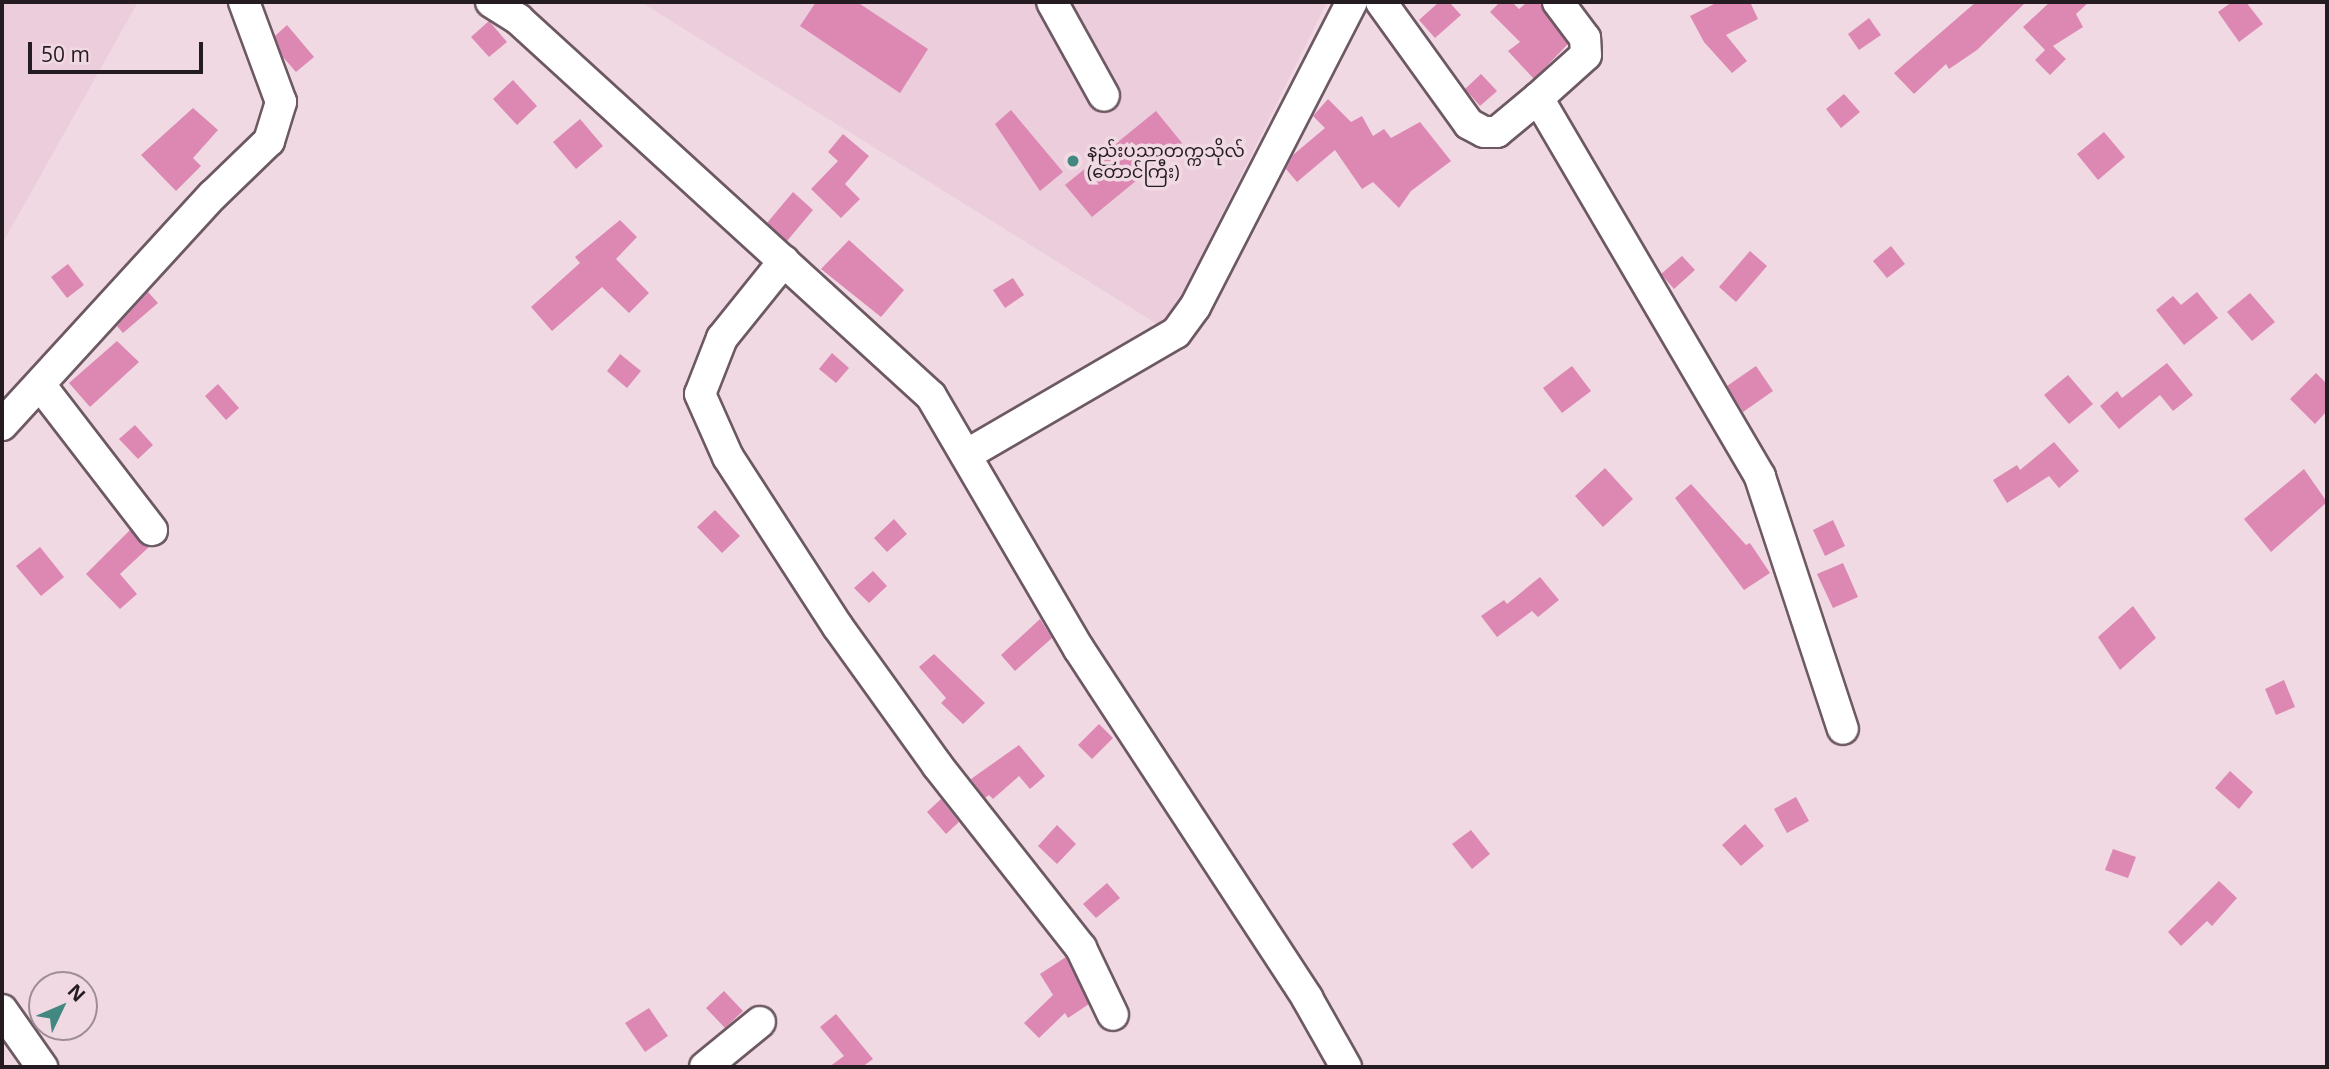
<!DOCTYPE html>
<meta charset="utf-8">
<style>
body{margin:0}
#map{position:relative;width:2329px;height:1069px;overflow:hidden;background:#f0d9e3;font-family:"Open Sans","Noto Sans Myanmar",sans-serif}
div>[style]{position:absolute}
.built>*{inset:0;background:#eccddb}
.building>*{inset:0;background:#dc88b2}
.roads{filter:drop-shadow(2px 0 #6d5963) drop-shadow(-2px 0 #6d5963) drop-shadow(0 2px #6d5963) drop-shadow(0 -2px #6d5963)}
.minor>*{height:30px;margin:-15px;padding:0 15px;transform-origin:15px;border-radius:15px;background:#fff}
.dots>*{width:19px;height:19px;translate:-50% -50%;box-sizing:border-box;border:4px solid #f0d9e3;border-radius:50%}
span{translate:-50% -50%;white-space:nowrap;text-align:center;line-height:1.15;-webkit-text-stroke:7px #f0d9e3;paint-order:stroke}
.poi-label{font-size:18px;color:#241c20}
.left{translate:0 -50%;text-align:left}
.frame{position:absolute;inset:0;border:4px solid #241c20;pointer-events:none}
.north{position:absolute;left:28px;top:971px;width:70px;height:70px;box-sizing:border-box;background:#f0d9e3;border:2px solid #9e8d95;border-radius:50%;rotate:46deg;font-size:19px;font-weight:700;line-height:28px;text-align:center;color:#241c20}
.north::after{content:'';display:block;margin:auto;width:24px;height:32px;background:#428880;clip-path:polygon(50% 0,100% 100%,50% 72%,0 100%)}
.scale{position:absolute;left:28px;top:42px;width:175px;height:32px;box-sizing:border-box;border:4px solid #241c20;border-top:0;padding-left:9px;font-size:21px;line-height:24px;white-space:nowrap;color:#241c20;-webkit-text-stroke:5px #f0d9e3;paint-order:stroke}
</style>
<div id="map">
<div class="built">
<div style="clip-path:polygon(2px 2px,138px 2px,2px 244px)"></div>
<div style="clip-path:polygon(641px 2px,1327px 2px,1165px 329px)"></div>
</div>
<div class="building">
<div style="clip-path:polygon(816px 2px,857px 2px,928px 49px,900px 93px,800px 26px)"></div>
<div style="clip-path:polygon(1439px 2px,1449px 2px,1461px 15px,1435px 38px,1419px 20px)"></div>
<div style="clip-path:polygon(1500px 2px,1512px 2px,1519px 9px,1527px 2px,1539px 2px,1568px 44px,1534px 79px,1508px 51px,1520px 42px,1490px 12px)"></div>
<div style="clip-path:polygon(1718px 2px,1750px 2px,1758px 19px,1726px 35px,1747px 61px,1732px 73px,1704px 42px,1690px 16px)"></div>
<div style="clip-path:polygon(1976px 2px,2026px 2px,1977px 50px,1949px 69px,1946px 64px,1914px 94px,1894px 73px)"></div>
<div style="clip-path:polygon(2050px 2px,2089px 2px,2076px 14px,2083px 27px,2053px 46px,2066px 59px,2050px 75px,2035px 60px,2045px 50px,2023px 27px)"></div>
<div style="clip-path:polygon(2232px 2px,2246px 2px,2263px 24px,2239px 42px,2218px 12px)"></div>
<div style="clip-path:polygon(1869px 18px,1881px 35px,1859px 50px,1848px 34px)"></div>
<div style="clip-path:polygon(489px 21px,507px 42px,489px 57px,471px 37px)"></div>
<div style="clip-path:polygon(287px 25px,314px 57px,296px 72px,283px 57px,275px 36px)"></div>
<div style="clip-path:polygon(1481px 74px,1497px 91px,1480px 106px,1465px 89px)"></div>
<div style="clip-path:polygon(513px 80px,537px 106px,517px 125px,493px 99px)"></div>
<div style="clip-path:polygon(1844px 94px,1860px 112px,1841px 128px,1826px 109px)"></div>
<div style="clip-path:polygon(1328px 99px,1351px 122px,1362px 116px,1373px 136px,1384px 129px,1391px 138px,1420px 122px,1451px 161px,1411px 191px,1399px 208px,1373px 182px,1362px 189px,1335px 150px,1297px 182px,1286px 169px,1293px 155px,1325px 128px,1313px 116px)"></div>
<div style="clip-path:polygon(193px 108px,218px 130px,193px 158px,201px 166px,176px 191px,141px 155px)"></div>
<div style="clip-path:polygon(1011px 110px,1063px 172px,1040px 191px,995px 124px)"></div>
<div style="clip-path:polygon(1156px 111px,1182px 143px,1092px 217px,1065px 185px)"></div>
<div style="clip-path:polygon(580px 119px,603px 146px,576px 169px,553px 142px)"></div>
<div style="clip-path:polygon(2104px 132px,2125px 157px,2098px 180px,2077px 154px)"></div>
<div style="clip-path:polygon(843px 134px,869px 156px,845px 184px,860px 199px,841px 218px,811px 189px,838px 161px,828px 152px)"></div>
<div style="clip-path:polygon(793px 192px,813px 210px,787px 241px,767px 223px)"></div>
<div style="clip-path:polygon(620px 220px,637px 237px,616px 259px,649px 293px,629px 313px,602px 287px,552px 331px,531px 307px,580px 263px,575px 257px)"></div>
<div style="clip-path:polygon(849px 240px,904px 290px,881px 317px,821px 269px)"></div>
<div style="clip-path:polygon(1891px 246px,1905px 264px,1887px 278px,1873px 261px)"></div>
<div style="clip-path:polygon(1750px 251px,1767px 266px,1736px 302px,1719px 287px)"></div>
<div style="clip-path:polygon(1682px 256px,1695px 270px,1674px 289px,1661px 274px)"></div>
<div style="clip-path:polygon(68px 264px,84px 285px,67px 298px,51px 277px)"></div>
<div style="clip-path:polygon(1013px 278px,1024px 295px,1005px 308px,993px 290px)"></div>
<div style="clip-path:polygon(148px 292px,158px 303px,123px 333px,117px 326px)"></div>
<div style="clip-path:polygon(2197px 292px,2218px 318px,2184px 345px,2156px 310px,2173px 296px,2181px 305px)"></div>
<div style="clip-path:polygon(2250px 293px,2275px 322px,2252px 341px,2227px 312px)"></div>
<div style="clip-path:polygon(117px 341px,139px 362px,90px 407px,69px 383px)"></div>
<div style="clip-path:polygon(832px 353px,849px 368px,836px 383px,819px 369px)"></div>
<div style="clip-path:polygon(620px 354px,641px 371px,627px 388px,607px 371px)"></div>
<div style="clip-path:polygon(2167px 363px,2193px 395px,2173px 411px,2160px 395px,2119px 429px,2100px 406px,2117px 391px,2122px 398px)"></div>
<div style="clip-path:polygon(1572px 366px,1591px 391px,1562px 413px,1543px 388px)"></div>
<div style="clip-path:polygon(1756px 366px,1773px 391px,1743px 412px,1727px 386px)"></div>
<div style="clip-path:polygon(2316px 373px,2327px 384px,2327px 411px,2315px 424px,2290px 399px)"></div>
<div style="clip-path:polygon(2068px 375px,2093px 404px,2069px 424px,2044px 395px)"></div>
<div style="clip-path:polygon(218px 384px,239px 408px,226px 420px,205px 396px)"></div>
<div style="clip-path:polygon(135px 425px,153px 445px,138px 459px,119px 439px)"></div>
<div style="clip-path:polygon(2054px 442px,2079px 471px,2059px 488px,2049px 476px,2007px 503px,1993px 480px,2017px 465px,2020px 470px)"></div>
<div style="clip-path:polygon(1605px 468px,1633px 499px,1603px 527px,1575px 496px)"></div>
<div style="clip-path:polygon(2304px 469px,2327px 502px,2271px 552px,2244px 519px)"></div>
<div style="clip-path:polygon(1691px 484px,1746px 545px,1750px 543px,1770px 573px,1744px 590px,1675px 498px)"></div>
<div style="clip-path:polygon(715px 510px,740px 536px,722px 553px,697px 527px)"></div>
<div style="clip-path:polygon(894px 519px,907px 534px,887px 552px,874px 538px)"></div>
<div style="clip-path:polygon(1833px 520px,1845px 546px,1825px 556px,1813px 530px)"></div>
<div style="clip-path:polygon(130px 530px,149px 547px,120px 574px,137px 594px,120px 609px,86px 574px)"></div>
<div style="clip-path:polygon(40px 547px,64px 577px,41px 596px,16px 566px)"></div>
<div style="clip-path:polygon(1843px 563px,1858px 597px,1833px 608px,1817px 574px)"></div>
<div style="clip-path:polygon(873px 571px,887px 586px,869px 603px,854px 588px)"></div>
<div style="clip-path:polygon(1540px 577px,1559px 600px,1538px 617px,1532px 611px,1497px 637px,1481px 616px,1504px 600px,1507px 604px)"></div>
<div style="clip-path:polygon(2133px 606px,2156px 638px,2120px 670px,2098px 637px)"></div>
<div style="clip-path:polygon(1040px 619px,1052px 638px,1015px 671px,1001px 655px)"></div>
<div style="clip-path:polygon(934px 654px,985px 703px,963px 724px,941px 703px,946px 698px,919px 667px)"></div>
<div style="clip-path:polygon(2284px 680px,2295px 707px,2276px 715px,2265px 689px)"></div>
<div style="clip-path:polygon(1099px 724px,1113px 738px,1092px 759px,1078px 745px)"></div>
<div style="clip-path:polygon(1019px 745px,1045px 776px,1030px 789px,1019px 776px,993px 799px,989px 795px,985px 798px,971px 779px)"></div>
<div style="clip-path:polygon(2230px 771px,2253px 792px,2239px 809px,2215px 788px)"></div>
<div style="clip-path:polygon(1796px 797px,1809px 821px,1787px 833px,1774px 809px)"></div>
<div style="clip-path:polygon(941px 799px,959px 822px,946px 834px,927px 812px)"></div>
<div style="clip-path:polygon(1745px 824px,1764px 846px,1741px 866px,1722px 845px)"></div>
<div style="clip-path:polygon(1057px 825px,1076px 844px,1057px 864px,1038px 846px)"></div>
<div style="clip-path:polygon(1471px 830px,1490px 854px,1472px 869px,1452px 844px)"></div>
<div style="clip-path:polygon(2113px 849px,2136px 857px,2128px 878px,2105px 870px)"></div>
<div style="clip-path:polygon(2219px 881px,2237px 898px,2212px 926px,2207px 921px,2181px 946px,2168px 932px)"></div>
<div style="clip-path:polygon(1107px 883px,1120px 898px,1096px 918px,1083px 904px)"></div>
<div style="clip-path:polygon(1066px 957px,1089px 1004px,1068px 1018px,1065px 1013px,1039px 1038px,1024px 1023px,1053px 995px,1040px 974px)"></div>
<div style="clip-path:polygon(724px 991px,743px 1011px,725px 1028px,706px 1008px)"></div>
<div style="clip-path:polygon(649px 1008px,668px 1036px,645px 1052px,625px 1023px)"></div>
<div style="clip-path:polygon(836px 1014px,873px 1059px,862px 1067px,829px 1067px,844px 1056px,820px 1027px)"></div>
</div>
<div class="roads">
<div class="minor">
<div style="left:491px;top:2px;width:32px;rotate:32deg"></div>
<div style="left:518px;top:19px;width:559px;rotate:42.39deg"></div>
<div style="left:931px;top:396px;width:293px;rotate:59.7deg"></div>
<div style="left:1079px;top:649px;width:417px;rotate:56.8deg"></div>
<div style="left:1307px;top:998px;width:79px;rotate:60.5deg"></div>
<div style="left:1052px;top:2px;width:107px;rotate:61deg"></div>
<div style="left:1381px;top:2px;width:150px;rotate:54.2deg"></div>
<div style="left:1469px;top:124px;width:17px;rotate:28deg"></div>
<div style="left:1484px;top:132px;width:13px"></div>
<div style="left:1497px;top:132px;width:53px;rotate:-39.7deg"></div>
<div style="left:1538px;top:98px;width:439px;rotate:59.6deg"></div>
<div style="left:1760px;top:477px;width:265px;rotate:71.8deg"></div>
<div style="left:1538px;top:98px;width:64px;rotate:-41.9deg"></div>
<div style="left:1586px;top:55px;width:17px;rotate:-93deg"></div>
<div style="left:1585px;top:38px;width:45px;rotate:-126.9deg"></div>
<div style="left:784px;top:261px;width:99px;rotate:128.8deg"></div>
<div style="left:722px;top:338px;width:60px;rotate:111.4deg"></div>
<div style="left:700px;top:394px;width:69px;rotate:66deg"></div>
<div style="left:728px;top:457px;width:202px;rotate:57.1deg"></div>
<div style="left:838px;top:627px;width:170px;rotate:54.3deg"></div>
<div style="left:937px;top:765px;width:233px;rotate:51.8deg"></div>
<div style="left:1081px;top:948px;width:74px;rotate:64.5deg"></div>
<div style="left:41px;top:386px;width:182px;rotate:52.4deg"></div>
<div style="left:2px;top:425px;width:312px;rotate:-47.5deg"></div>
<div style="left:213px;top:195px;width:78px;rotate:-44deg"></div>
<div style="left:269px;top:141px;width:41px;rotate:-72.9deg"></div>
<div style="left:281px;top:102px;width:107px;rotate:-110.3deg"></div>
<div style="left:966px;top:455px;width:243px;rotate:-30.2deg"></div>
<div style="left:1176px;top:333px;width:32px;rotate:-54deg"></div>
<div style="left:1195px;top:307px;width:343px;rotate:-62.8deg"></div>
<div style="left:2px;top:1010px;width:70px;rotate:54.9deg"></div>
<div style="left:705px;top:1067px;width:71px;rotate:-39.3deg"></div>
</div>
</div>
<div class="dots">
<div style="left:1073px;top:161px;background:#428880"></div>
</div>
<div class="poi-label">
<span class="left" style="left:1087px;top:161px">နည်းပညာတက္ကသိုလ်<br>(တောင်ကြီး)</span>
</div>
<div class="frame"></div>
<div class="north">N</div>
<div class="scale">50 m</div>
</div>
